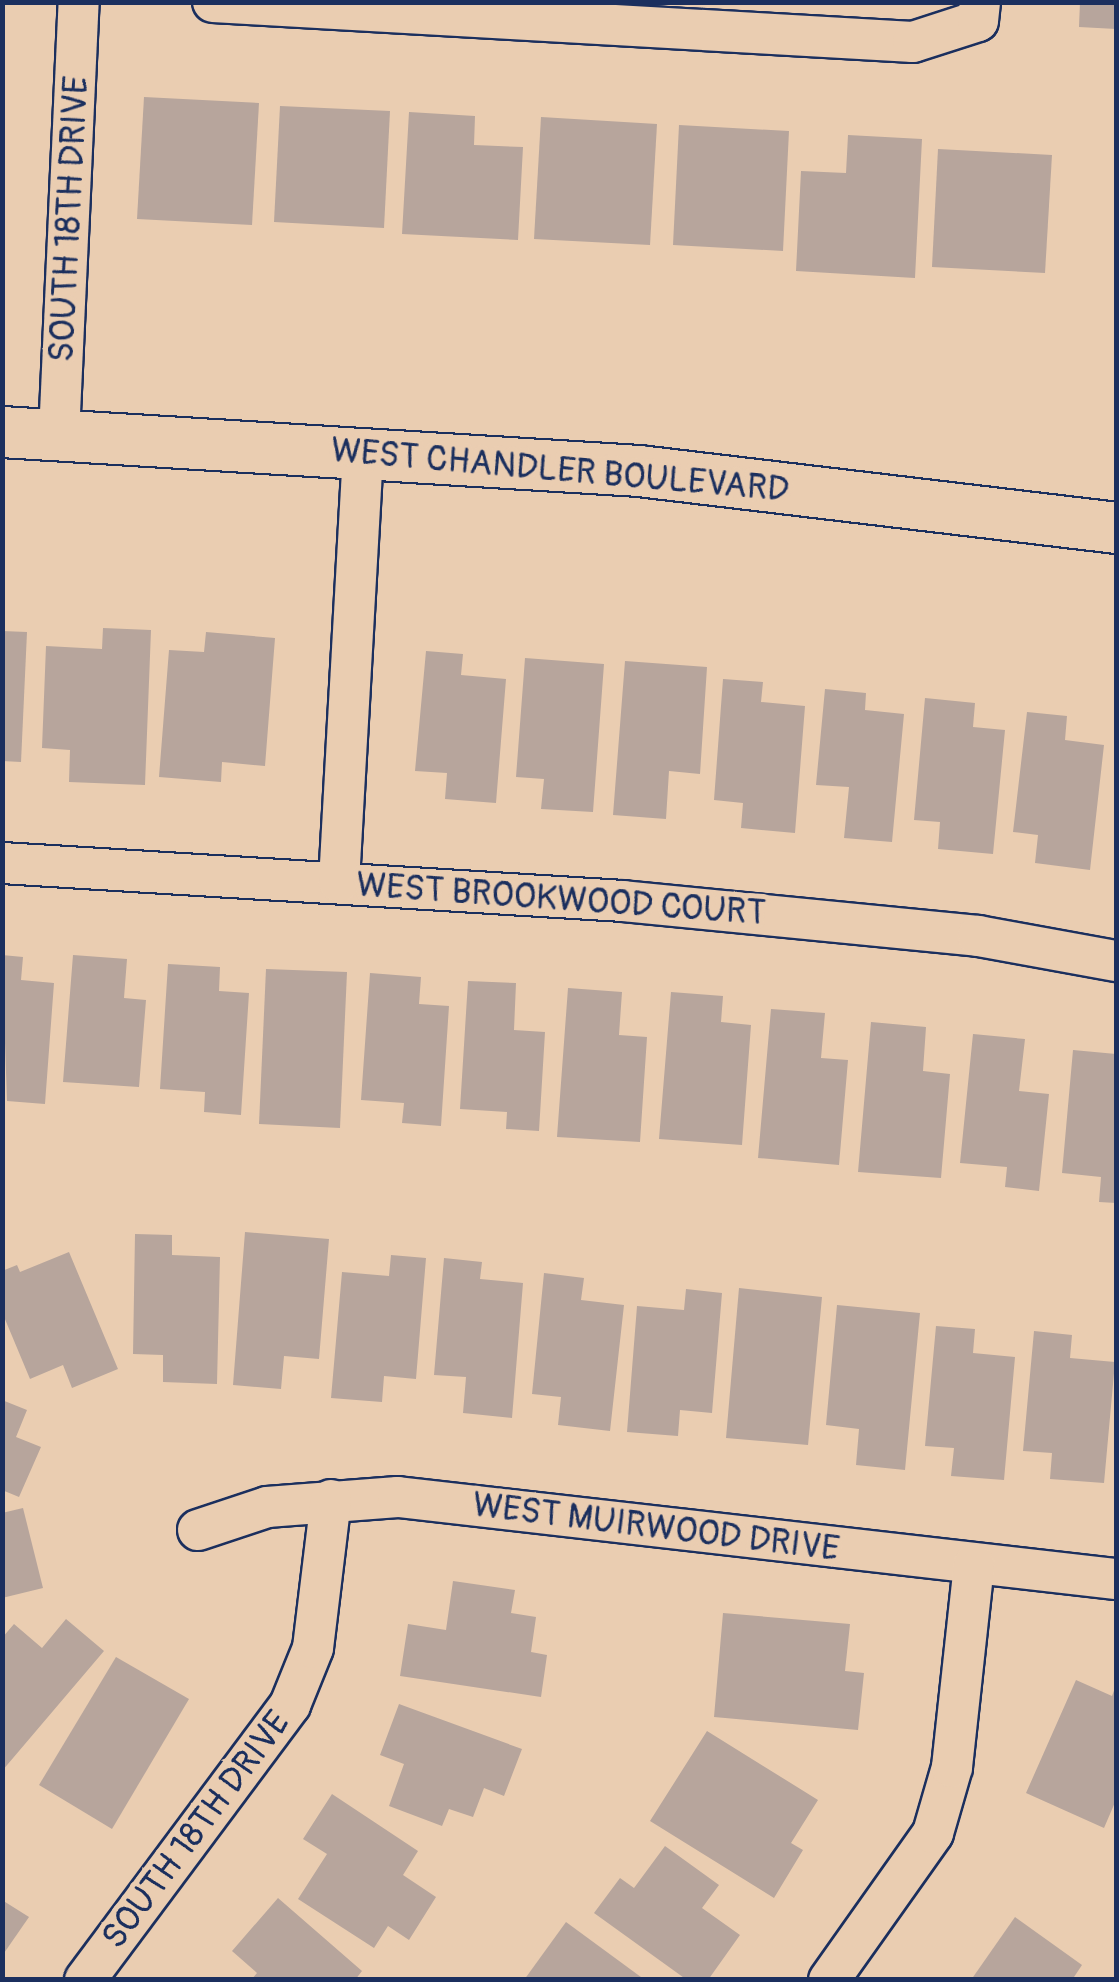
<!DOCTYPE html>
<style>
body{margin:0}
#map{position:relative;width:1119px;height:1982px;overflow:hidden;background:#eacdb1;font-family:Pangolin,sans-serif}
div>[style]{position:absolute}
.building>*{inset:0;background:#b7a59c}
.roads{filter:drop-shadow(2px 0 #1b2f5e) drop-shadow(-2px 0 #1b2f5e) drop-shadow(0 2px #1b2f5e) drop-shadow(0 -2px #1b2f5e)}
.minor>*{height:40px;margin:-20px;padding:0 20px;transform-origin:20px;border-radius:20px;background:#eacdb1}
.tertiary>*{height:50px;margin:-25px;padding:0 25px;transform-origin:25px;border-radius:25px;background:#eacdb1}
span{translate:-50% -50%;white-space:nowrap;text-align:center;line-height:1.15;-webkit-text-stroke:10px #eacdb1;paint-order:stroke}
.street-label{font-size:35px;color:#1b2f5e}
.frame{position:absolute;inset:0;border:5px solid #1b2f5e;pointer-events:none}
</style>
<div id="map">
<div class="building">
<div style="clip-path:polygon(1080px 2px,1116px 2px,1116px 29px,1079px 27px)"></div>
<div style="clip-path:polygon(144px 97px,259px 103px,252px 225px,137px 219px)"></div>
<div style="clip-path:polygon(280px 106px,390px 111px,384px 228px,274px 222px)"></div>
<div style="clip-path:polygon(409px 112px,475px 116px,474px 145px,523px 147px,518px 240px,402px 234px)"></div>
<div style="clip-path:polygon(541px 117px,657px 124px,650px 245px,534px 239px)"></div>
<div style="clip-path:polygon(679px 125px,789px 131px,783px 251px,673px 245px)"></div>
<div style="clip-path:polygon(848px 135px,922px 139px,915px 278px,796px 271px,801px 171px,846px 173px)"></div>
<div style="clip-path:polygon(938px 149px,1052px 155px,1045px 273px,932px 267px)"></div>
<div style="clip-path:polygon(103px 628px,151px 630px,145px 785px,69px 782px,70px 750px,42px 748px,46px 646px,102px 649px)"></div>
<div style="clip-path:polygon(2px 631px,27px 632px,21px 762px,2px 761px)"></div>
<div style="clip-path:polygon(206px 632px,275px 638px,265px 766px,222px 762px,221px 782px,159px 777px,169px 650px,204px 652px)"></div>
<div style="clip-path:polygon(426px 651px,463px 654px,461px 675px,506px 679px,496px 803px,445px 799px,447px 773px,415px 771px)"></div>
<div style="clip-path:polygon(525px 658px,604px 664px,593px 812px,541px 809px,544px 779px,516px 777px)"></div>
<div style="clip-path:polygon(625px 661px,707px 667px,700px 774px,669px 771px,666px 819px,613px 815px)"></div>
<div style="clip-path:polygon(723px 679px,763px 682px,761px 702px,805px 706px,795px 833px,741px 828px,743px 803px,714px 800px)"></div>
<div style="clip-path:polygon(825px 689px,866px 693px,865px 710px,904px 714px,892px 842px,844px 838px,849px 787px,816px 785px)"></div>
<div style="clip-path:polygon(925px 698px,975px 703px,973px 727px,1005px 730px,993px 854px,938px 849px,940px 822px,914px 820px)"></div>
<div style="clip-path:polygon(1027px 712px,1067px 716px,1065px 740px,1104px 745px,1090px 870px,1035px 863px,1038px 835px,1013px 832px)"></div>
<div style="clip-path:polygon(2px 955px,23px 957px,21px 980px,54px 983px,45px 1104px,7px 1101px)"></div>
<div style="clip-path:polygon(73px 955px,127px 959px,124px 998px,146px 1000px,139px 1087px,63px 1082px)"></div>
<div style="clip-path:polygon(168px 964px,220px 967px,219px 991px,249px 993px,241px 1115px,204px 1112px,205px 1092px,160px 1089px)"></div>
<div style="clip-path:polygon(266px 969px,347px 972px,340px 1128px,259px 1124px)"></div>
<div style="clip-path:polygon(370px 973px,421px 977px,419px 1004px,449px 1006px,441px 1126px,402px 1123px,404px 1103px,361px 1100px)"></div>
<div style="clip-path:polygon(468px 981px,516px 983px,514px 1030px,545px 1032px,539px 1131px,506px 1129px,507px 1112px,460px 1109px)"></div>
<div style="clip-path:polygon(568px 988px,622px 992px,619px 1035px,647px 1037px,640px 1142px,557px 1137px)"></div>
<div style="clip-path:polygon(671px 992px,723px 996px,721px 1022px,751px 1025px,742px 1145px,659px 1139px)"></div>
<div style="clip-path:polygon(771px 1009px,825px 1013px,821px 1058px,848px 1060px,839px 1165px,758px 1158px)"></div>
<div style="clip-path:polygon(871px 1022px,926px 1027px,923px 1071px,950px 1074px,941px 1178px,858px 1172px)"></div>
<div style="clip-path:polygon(973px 1034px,1025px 1039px,1019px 1091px,1049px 1094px,1039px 1191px,1005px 1187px,1007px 1167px,960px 1163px)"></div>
<div style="clip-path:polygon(1073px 1050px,1116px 1054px,1116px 1203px,1099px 1202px,1101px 1177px,1062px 1173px)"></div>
<div style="clip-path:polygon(245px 1232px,329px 1239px,319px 1359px,284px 1356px,281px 1389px,233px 1385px)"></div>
<div style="clip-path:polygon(135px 1234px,172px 1235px,172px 1255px,220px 1257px,217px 1384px,163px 1382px,163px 1355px,133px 1354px)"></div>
<div style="clip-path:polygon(69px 1252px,118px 1369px,72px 1388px,63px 1365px,30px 1379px,2px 1312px,2px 1271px,17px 1265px,20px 1272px)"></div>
<div style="clip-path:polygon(391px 1255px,426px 1258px,416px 1379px,384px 1376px,382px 1402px,331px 1398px,342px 1272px,389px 1276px)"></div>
<div style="clip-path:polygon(444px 1258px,482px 1262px,480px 1279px,523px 1283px,512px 1418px,463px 1413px,466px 1377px,434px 1375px)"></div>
<div style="clip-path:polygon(544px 1273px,584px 1278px,581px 1300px,624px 1305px,610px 1431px,558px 1425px,561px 1397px,532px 1394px)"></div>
<div style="clip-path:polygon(739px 1288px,822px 1297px,808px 1445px,726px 1438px)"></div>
<div style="clip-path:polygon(686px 1289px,722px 1293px,712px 1413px,680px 1410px,678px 1436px,627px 1432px,637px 1306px,684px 1310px)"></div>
<div style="clip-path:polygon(837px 1305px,920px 1313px,905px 1470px,856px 1465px,859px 1429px,826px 1425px)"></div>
<div style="clip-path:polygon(936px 1326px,975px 1329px,973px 1353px,1015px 1357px,1004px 1480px,951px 1476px,954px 1448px,925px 1446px)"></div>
<div style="clip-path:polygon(1034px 1331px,1072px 1335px,1070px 1358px,1115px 1362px,1104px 1483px,1050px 1479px,1052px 1453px,1023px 1451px)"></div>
<div style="clip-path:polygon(2px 1400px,27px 1410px,16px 1437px,41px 1447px,19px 1497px,2px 1490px)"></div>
<div style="clip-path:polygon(23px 1508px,43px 1588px,2px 1598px,2px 1513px)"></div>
<div style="clip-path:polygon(453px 1581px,515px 1590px,511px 1613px,536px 1617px,531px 1652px,547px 1655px,541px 1697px,400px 1676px,408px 1624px,446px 1630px)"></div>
<div style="clip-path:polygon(723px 1613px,850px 1624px,845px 1671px,864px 1673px,858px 1730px,714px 1717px)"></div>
<div style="clip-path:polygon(66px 1619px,104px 1651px,2px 1771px,2px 1638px,14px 1624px,42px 1648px)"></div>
<div style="clip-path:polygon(116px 1657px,189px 1699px,112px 1829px,39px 1785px)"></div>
<div style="clip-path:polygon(1076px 1680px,1112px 1696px,1116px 1685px,1116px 1800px,1104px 1828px,1026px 1793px)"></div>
<div style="clip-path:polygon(399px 1704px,522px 1749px,504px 1796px,484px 1788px,473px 1817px,449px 1809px,442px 1826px,389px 1806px,404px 1764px,380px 1755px)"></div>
<div style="clip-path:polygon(707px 1731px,818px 1800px,791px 1843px,803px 1850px,774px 1898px,650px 1821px)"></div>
<div style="clip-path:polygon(332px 1794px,418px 1851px,403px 1875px,436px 1897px,409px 1940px,388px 1926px,374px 1948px,298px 1899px,327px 1854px,303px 1839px)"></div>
<div style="clip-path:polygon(665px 1846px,719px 1885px,702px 1908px,740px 1935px,708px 1980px,687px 1980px,594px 1913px,620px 1878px,634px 1888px)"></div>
<div style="clip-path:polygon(278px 1898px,362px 1971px,355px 1980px,251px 1980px,257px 1973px,232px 1951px)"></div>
<div style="clip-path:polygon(2px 1900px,29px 1917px,2px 1956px)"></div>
<div style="clip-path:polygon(1015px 1917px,1082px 1965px,1072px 1980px,971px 1980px)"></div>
<div style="clip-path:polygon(566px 1922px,645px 1980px,524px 1980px)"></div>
</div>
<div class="roads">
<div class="minor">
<div style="left:213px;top:2px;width:701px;rotate:3.27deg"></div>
<div style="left:913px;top:42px;width:68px;rotate:-17.9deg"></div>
<div style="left:978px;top:21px;width:19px;rotate:-84deg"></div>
<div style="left:59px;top:435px;width:433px;rotate:-87.4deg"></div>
<div style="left:2px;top:863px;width:622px;rotate:3.5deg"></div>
<div style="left:623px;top:901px;width:357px;rotate:5.6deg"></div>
<div style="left:978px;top:936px;width:140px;rotate:10.3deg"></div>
<div style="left:339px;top:882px;width:431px;rotate:-86.8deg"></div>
<div style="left:198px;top:1530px;width:73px;rotate:-18.4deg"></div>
<div style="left:267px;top:1507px;width:131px;rotate:-4.4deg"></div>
<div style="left:398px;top:1497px;width:723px;rotate:6.52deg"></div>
<div style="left:85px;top:1980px;width:343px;rotate:-53.3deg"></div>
<div style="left:290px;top:1705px;width:61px;rotate:-68deg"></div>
<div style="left:313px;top:1648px;width:149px;rotate:-83.1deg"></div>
<div style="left:829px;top:1980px;width:180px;rotate:-54.7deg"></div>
<div style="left:933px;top:1833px;width:69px;rotate:-73.9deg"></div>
<div style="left:952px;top:1767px;width:204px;rotate:-83.8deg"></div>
</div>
<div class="tertiary">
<div style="left:2px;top:432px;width:638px;rotate:3.5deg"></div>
<div style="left:639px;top:471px;width:480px;rotate:6.8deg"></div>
</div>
</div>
<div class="street-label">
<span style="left:69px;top:219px;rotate:-87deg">SOUTH 18TH DRIVE</span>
<span style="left:560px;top:470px;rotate:5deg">WEST CHANDLER BOULEVARD</span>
<span style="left:561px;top:899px;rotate:4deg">WEST BROOKWOOD COURT</span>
<span style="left:656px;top:1527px;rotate:7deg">WEST MUIRWOOD DRIVE</span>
<span style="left:196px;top:1830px;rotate:-53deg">SOUTH 18TH DRIVE</span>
</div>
<div class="frame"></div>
</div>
